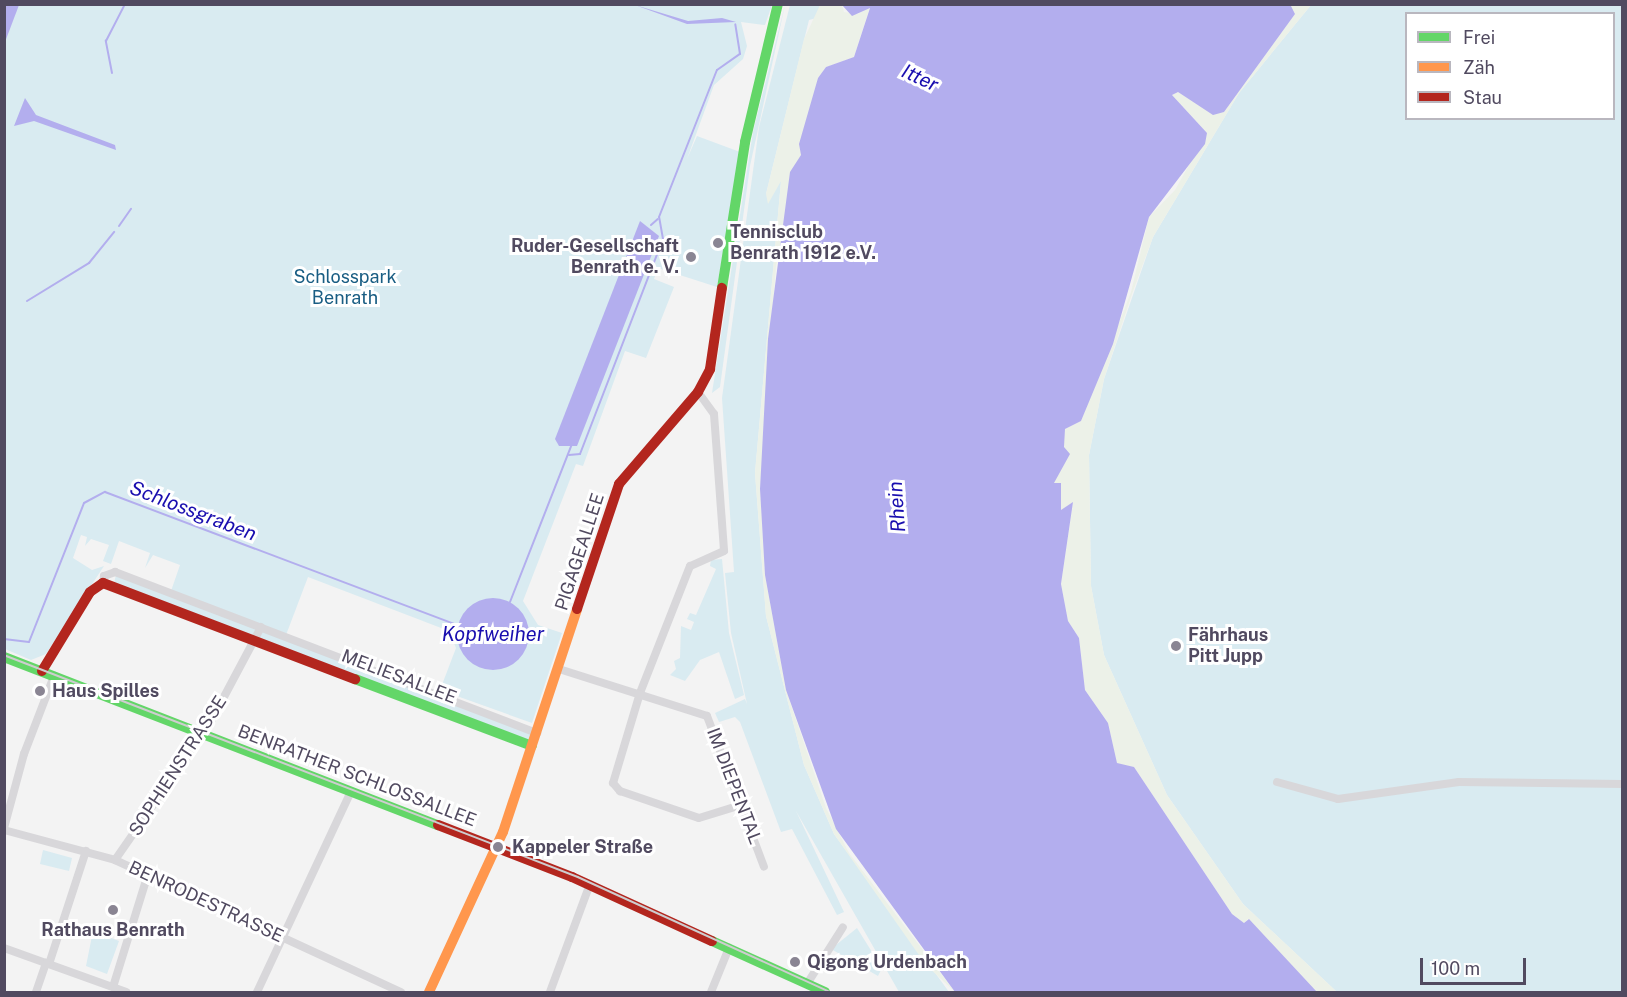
<!DOCTYPE html>
<meta charset="utf-8">
<style>
body{margin:0}
#map{position:relative;width:1627px;height:997px;overflow:hidden;background:#f3f3f3;font-family:"Public Sans",sans-serif}
div>[style]{position:absolute}
.green>*{inset:0;background:#d9ebf1}
.sand>*{inset:0;background:#ecf1e8}
.water>*{inset:0;background:#b3aeee}
.round{border-radius:50%}
.stream>*{height:2px;margin:-1px;padding:0 1px;transform-origin:1px;border-radius:1px;background:#b3aeee}
.street>*{height:8px;margin:-4px;padding:0 4px;transform-origin:4px;border-radius:4px;background:#d8d7da}
.fast>*{height:10px;margin:-5px;padding:0 5px;transform-origin:5px;border-radius:5px;background:#63d668}
.slow>*{height:10px;margin:-5px;padding:0 5px;transform-origin:5px;border-radius:5px;background:#ff974d}
.jam>*{height:10px;margin:-5px;padding:0 5px;transform-origin:5px;border-radius:5px;background:#b3261e}
.tram>*{height:1.5px;margin:-0.75px;padding:0 0.75px;transform-origin:0.75px;border-radius:0.75px;background:#cecdcf}
.dots>*{width:16px;height:16px;translate:-50% -50%;box-sizing:border-box;border:3px solid #fff;border-radius:50%}
span{translate:-50% -50%;white-space:nowrap;text-align:center;line-height:1.15;-webkit-text-stroke:6px #fff;paint-order:stroke}
.poi-label{font-size:18px;color:#514a60;font-weight:700}
.left{translate:0 -50%;text-align:left}
.right{translate:-100% -50%;text-align:right}
.park-label{font-size:18px;color:#195d83}
.street-label{font-size:18px;color:#514a60}
.water-label{font-size:20px;color:#190eaf;font-style:italic}
.frame{position:absolute;inset:0;border:6px solid #514a60;pointer-events:none}
.legend{position:absolute;left:1405px;top:12px;width:210px;height:108px;box-sizing:border-box;background:#fff;border:2px solid #b9b7bf;margin:0;padding:8px 10px;list-style:none;font-size:18px;color:#514a60}
.legend li{display:flex;align-items:center;gap:12px;height:30px}
.legend b{width:30px;border:2px solid #b9b7bf}
.scale{position:absolute;left:1420px;top:958px;width:106px;height:27px;box-sizing:border-box;border:3px solid #514a60;border-top:0;padding-left:8px;font-size:18px;line-height:21px;white-space:nowrap;color:#514a60;-webkit-text-stroke:4px #fff;paint-order:stroke}
</style>
<div id="map">
<div class="green">
<div style="clip-path:polygon(4px 5px,772px 5px,765px 25px,741px 22px,747px 46px,743px 59px,714px 85px,687px 159px,697px 136px,740px 152px,717px 287px,658px 268px,654px 279px,674px 287px,646px 358px,625px 351px,583px 466px,576px 464px,523px 601px,538px 625px,562px 633px,532px 723px,440px 690px,456px 648px,449px 631px,308px 577px,286px 635px,171px 591px,180px 565px,153px 555px,145px 568px,150px 553px,119px 541px,111px 564px,103px 561px,109px 545px,91px 539px,85px 546px,87px 537px,81px 535px,73px 558px,92px 570px,104px 566px,46px 654px,31px 660px,5px 649px)"></div>
<div style="clip-path:polygon(785px 5px,750px 166px,720px 387px,712px 393px,753px 132px)"></div>
<div style="clip-path:polygon(790px 5px,820px 5px,817px 18px,809px 20px,766px 194px,781px 181px,755px 473px,766px 616px,804px 765px,834px 834px,949px 992px,899px 992px,796px 811px,844px 912px,837px 915px,792px 829px,781px 832px,740px 722px,735px 717px,719px 722px,715px 713px,745px 699px,747px 704px,731px 633px,725px 573px,734px 572px,722px 398px,759px 127px)"></div>
<div style="clip-path:polygon(evenodd,1311px 5px,1622px 5px,1622px 992px,1337px 992px,1243px 904px,1167px 795px,1104px 655px,1091px 586px,1089px 455px,1104px 379px,1153px 237px,1239px 93px,1311px 5px,1406px 14px,1614px 14px,1614px 118px,1406px 118px,1406px 14px)"></div>
<div style="clip-path:polygon(722px 559px,729px 633px,744px 695px,735px 699px,719px 652px,700px 660px,685px 681px,670px 675px,676px 669px,674px 661px,680px 658px,681px 626px,691px 630px,694px 622px,687px 619px,690px 613px,696px 615px,716px 569px,710px 566px,711px 560px)"></div>
<div style="clip-path:polygon(116px 575px,532px 733px,530px 741px,114px 583px)"></div>
<div style="clip-path:polygon(43px 850px,72px 858px,69px 871px,40px 864px)"></div>
<div style="clip-path:polygon(857px 928px,882px 968px,878px 976px,831px 949px)"></div>
<div style="clip-path:polygon(93px 931px,119px 941px,107px 974px,86px 966px)"></div>
</div>
<div class="sand">
<div style="clip-path:polygon(820px 5px,842px 5px,844px 12px,858px 14px,870px 7px,854px 57px,826px 67px,818px 78px,776px 266px,760px 489px,765px 575px,786px 690px,826px 808px,849px 853px,955px 992px,926px 965px,834px 834px,804px 765px,766px 616px,755px 473px,781px 181px,768px 204px,766px 194px,804px 39px)"></div>
<div style="clip-path:polygon(1290px 5px,1311px 5px,1239px 93px,1153px 237px,1132px 294px,1104px 379px,1089px 455px,1091px 586px,1104px 655px,1167px 795px,1243px 904px,1337px 992px,1317px 992px,1248px 919px,1244px 923px,1232px 914px,1134px 767px,1117px 764px,1108px 723px,1085px 690px,1079px 638px,1068px 621px,1061px 584px,1073px 503px,1061px 511px,1061px 484px,1054px 483px,1065px 429px,1081px 421px,1131px 292px,1149px 217px,1175px 190px,1207px 133px,1172px 95px,1178px 92px,1213px 114px,1224px 112px,1295px 14px)"></div>
</div>
<div class="water">
<div style="clip-path:polygon(5px 4px,19px 5px,5px 42px,4px 5px)"></div>
<div style="clip-path:polygon(635px 5px,688px 21px,722px 18px,736px 22px,687px 24px)"></div>
<div style="clip-path:polygon(842px 5px,1290px 4px,1295px 14px,1224px 112px,1213px 115px,1178px 92px,1172px 95px,1207px 133px,1205px 144px,1149px 217px,1113px 344px,1081px 421px,1065px 429px,1064px 447px,1070px 454px,1054px 483px,1061px 483px,1061px 510px,1073px 502px,1061px 584px,1068px 621px,1079px 638px,1085px 690px,1108px 723px,1117px 763px,1134px 767px,1232px 914px,1244px 923px,1249px 919px,1317px 992px,955px 992px,836px 829px,786px 690px,765px 575px,760px 489px,768px 339px,790px 172px,801px 155px,799px 144px,818px 78px,826px 67px,854px 57px,870px 8px,852px 16px)"></div>
<div style="clip-path:polygon(25px 98px,36px 115px,115px 145px,116px 150px,34px 121px,14px 126px)"></div>
<div style="clip-path:polygon(640px 221px,659px 236px,577px 446px,559px 446px,555px 439px)"></div>
<div class="round" style="left:457px;top:598px;width:72px;height:72px"></div>
</div>
<div class="stream">
<div style="left:112px;top:73px;width:33px;rotate:-101deg"></div>
<div style="left:106px;top:41px;width:42px;rotate:-62.8deg"></div>
<div style="left:651px;top:225px;width:9px;rotate:-41deg"></div>
<div style="left:119px;top:226px;width:21px;rotate:-55deg"></div>
<div style="left:27px;top:301px;width:73px;rotate:-31.5deg"></div>
<div style="left:89px;top:263px;width:40px;rotate:-51deg"></div>
<div style="left:569px;top:455px;width:11px;rotate:-5deg"></div>
<div style="left:580px;top:454px;width:230px;rotate:-68.9deg"></div>
<div style="left:663px;top:239px;width:22px;rotate:-100deg"></div>
<div style="left:659px;top:217px;width:158px;rotate:-68.5deg"></div>
<div style="left:717px;top:70px;width:28px;rotate:-35deg"></div>
<div style="left:740px;top:54px;width:30px;rotate:-99deg"></div>
<div style="left:510px;top:602px;width:168px;rotate:-68.6deg"></div>
<div style="left:4px;top:639px;width:25px;rotate:7deg"></div>
<div style="left:29px;top:642px;width:149px;rotate:-68.4deg"></div>
<div style="left:84px;top:503px;width:24px;rotate:-28deg"></div>
<div style="left:105px;top:492px;width:376px;rotate:20.7deg"></div>
</div>
<div class="street">
<div style="left:698px;top:392px;width:27px;rotate:54deg"></div>
<div style="left:714px;top:414px;width:137px;rotate:85.8deg"></div>
<div style="left:724px;top:551px;width:37px;rotate:156deg"></div>
<div style="left:690px;top:566px;width:136px;rotate:111.5deg"></div>
<div style="left:640px;top:693px;width:94px;rotate:106.7deg"></div>
<div style="left:613px;top:783px;width:11px;rotate:49deg"></div>
<div style="left:620px;top:791px;width:83px;rotate:18.9deg"></div>
<div style="left:699px;top:818px;width:41px;rotate:-17.1deg"></div>
<div style="left:103px;top:583px;width:7px;rotate:-82deg"></div>
<div style="left:104px;top:576px;width:12px;rotate:-20deg"></div>
<div style="left:115px;top:572px;width:452px;rotate:20.9deg"></div>
<div style="left:559px;top:669px;width:155px;rotate:17.6deg"></div>
<div style="left:707px;top:716px;width:161px;rotate:69.3deg"></div>
<div style="left:1277px;top:782px;width:63px;rotate:15.6deg"></div>
<div style="left:1338px;top:799px;width:122px;rotate:-8deg"></div>
<div style="left:1459px;top:782px;width:163px;rotate:0.7deg"></div>
<div style="left:4px;top:828px;width:77px;rotate:-74.9deg"></div>
<div style="left:24px;top:754px;width:84px;rotate:-69deg"></div>
<div style="left:4px;top:830px;width:115px;rotate:15.1deg"></div>
<div style="left:115px;top:860px;width:315px;rotate:24.8deg"></div>
<div style="left:115px;top:860px;width:165px;rotate:-55.2deg"></div>
<div style="left:209px;top:725px;width:111px;rotate:-62deg"></div>
<div style="left:4px;top:948px;width:130px;rotate:19.8deg"></div>
<div style="left:49px;top:964px;width:119px;rotate:-71.9deg"></div>
<div style="left:807px;top:984px;width:67px;rotate:-57.7deg"></div>
<div style="left:113px;top:987px;width:118px;rotate:-72.8deg"></div>
<div style="left:36px;top:992px;width:31px;rotate:-71deg"></div>
<div style="left:257px;top:992px;width:222px;rotate:-64.9deg"></div>
<div style="left:550px;top:992px;width:115px;rotate:-69.7deg"></div>
<div style="left:711px;top:992px;width:48px;rotate:-67.8deg"></div>
</div>
<div class="fast">
<div style="left:722px;top:288px;width:148px;rotate:-81deg"></div>
<div style="left:745px;top:142px;width:142px;rotate:-76.6deg"></div>
<div style="left:4px;top:657px;width:465px;rotate:21.2deg"></div>
<div style="left:355px;top:679px;width:189px;rotate:20.7deg"></div>
<div style="left:712px;top:941px;width:124px;rotate:24.3deg"></div>
</div>
<div class="slow">
<div style="left:429px;top:992px;width:176px;rotate:-65.2deg"></div>
<div style="left:503px;top:832px;width:235px;rotate:-71.6deg"></div>
</div>
<div class="jam">
<div style="left:577px;top:609px;width:132px;rotate:-71.4deg"></div>
<div style="left:619px;top:484px;width:121px;rotate:-49.3deg"></div>
<div style="left:698px;top:392px;width:26px;rotate:-62deg"></div>
<div style="left:710px;top:369px;width:82px;rotate:-81.6deg"></div>
<div style="left:42px;top:671px;width:92px;rotate:-58.7deg"></div>
<div style="left:90px;top:592px;width:16px;rotate:-35deg"></div>
<div style="left:103px;top:583px;width:270px;rotate:20.9deg"></div>
<div style="left:438px;top:825px;width:144px;rotate:21.2deg"></div>
<div style="left:572px;top:877px;width:154px;rotate:24.6deg"></div>
</div>
<div class="tram">
<div style="left:4px;top:655px;width:615px;rotate:21.14deg"></div>
<div style="left:578px;top:877px;width:277px;rotate:24.5deg"></div>
</div>
<div class="dots">
<div style="left:718px;top:243px;background:#8a8593"></div>
<div style="left:691px;top:257px;background:#8a8593"></div>
<div style="left:1176px;top:646px;background:#8a8593"></div>
<div style="left:40px;top:691px;background:#8a8593"></div>
<div style="left:498px;top:847px;background:#8a8593"></div>
<div style="left:113px;top:910px;background:#8a8593"></div>
<div style="left:795px;top:962px;background:#8a8593"></div>
</div>
<div class="poi-label">
<span class="left" style="left:730px;top:243px">Tennisclub<br>Benrath 1912 e.V.</span>
<span class="right" style="left:679px;top:257px">Ruder-Gesellschaft<br>Benrath e. V.</span>
<span class="left" style="left:1188px;top:646px">Fährhaus<br>Pitt Jupp</span>
<span class="left" style="left:52px;top:691px">Haus Spilles</span>
<span class="left" style="left:512px;top:847px">Kappeler Straße</span>
<span style="left:113px;top:930px">Rathaus Benrath</span>
<span class="left" style="left:807px;top:962px">Qigong Urdenbach</span>
</div>
<div class="park-label">
<span style="left:345px;top:288px">Schlosspark<br>Benrath</span>
</div>
<div class="street-label">
<span style="left:580px;top:552px;rotate:-72deg">PIGAGEALLEE</span>
<span style="left:399px;top:677px;rotate:21deg">MELIESALLEE</span>
<span style="left:178px;top:766px;rotate:-57deg">SOPHIENSTRASSE</span>
<span style="left:357px;top:776px;rotate:21deg">BENRATHER SCHLOSSALLEE</span>
<span style="left:734px;top:786px;rotate:69deg">IM DIEPENTAL</span>
<span style="left:206px;top:902px;rotate:25deg">BENRODESTRASSE</span>
</div>
<div class="water-label">
<span style="left:920px;top:78px;rotate:25deg">Itter</span>
<span style="left:897px;top:507px;rotate:-94deg">Rhein</span>
<span style="left:193px;top:511px;rotate:21deg">Schlossgraben</span>
<span style="left:493px;top:634px">Kopfweiher</span>
</div>
<div class="frame"></div>
<ul class="legend">
<li><b style="height:8px;background:#63d668"></b>Frei</li>
<li><b style="height:8px;background:#ff974d"></b>Zäh</li>
<li><b style="height:8px;background:#b3261e"></b>Stau</li>
</ul>
<div class="scale">100 m</div>
</div>
